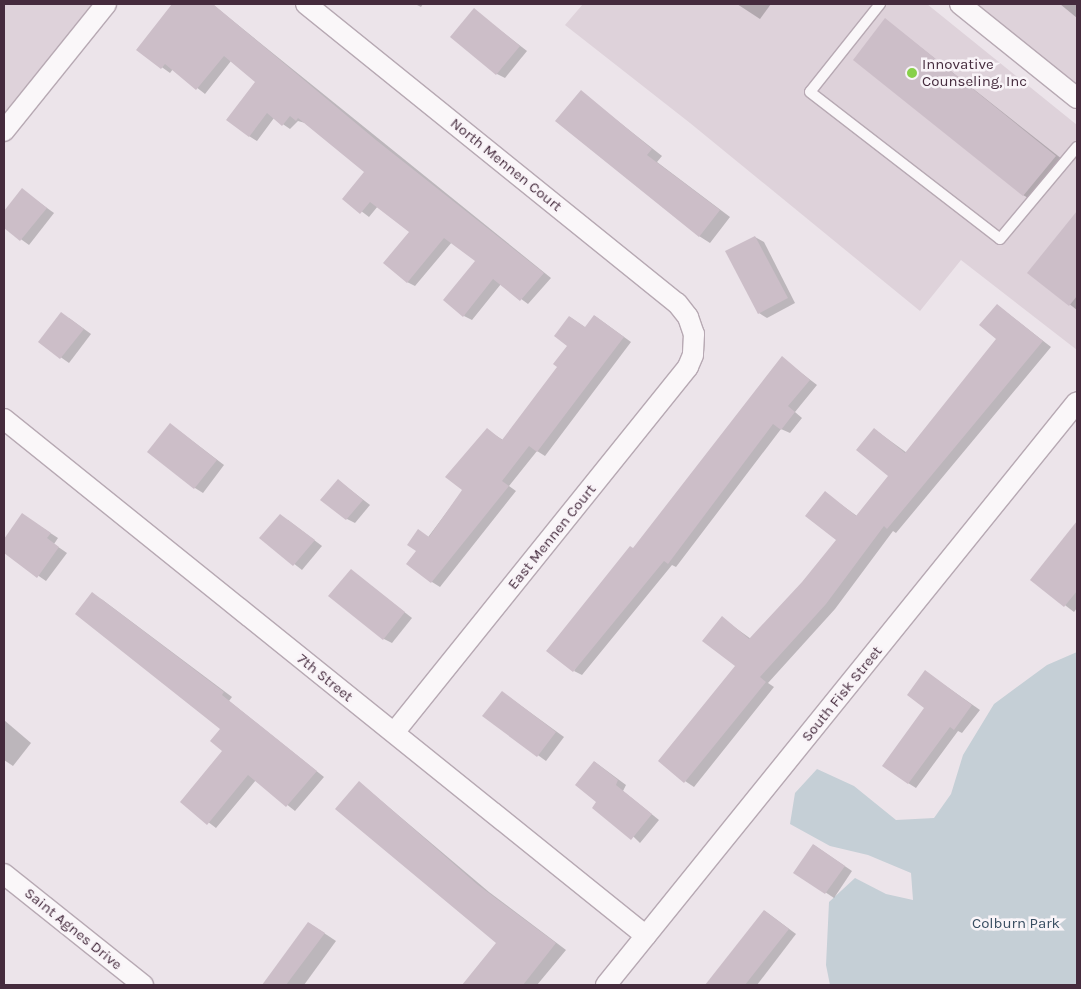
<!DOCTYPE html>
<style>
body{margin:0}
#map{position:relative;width:1081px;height:989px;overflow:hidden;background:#ece4ea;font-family:Karla,sans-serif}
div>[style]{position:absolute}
.built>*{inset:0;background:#ded2da}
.green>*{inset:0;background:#c5cfd6}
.shadow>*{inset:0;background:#0003}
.building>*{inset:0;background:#ccbec8}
.roads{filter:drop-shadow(1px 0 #b7a9b3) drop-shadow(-1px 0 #b7a9b3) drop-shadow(0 1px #b7a9b3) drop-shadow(0 -1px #b7a9b3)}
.lane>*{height:10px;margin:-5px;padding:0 5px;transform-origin:5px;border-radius:5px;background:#faf7f9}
.street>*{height:20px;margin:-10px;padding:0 10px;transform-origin:10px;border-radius:10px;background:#faf7f9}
.dots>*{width:14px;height:14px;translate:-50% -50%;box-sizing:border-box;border:2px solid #f9f4f8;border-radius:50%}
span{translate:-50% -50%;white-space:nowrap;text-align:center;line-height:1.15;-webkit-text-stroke:5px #f9f4f8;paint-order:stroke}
.poi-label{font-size:15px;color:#452b3d}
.left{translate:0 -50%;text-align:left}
.street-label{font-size:15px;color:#452b3d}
.park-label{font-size:15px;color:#384d61}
.frame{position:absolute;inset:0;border:5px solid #452b3d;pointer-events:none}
</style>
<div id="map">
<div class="built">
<div style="clip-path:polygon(4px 4px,106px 4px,4px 131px)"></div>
<div style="clip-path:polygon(583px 4px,927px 4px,1077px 125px,1077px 350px,961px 260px,920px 311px,690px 123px,565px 25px)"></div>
<div style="clip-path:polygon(960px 4px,1077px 4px,1077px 98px)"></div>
</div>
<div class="green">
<div style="clip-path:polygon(1077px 652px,1077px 985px,830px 985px,826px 965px,829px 902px,855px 878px,886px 894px,913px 900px,911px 873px,868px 855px,830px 846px,790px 824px,795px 793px,817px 769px,854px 786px,896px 820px,934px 818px,951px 794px,963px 755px,994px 704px,1047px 665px)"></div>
</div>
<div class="shadow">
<div style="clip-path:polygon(174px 4px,212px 4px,551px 278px,528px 304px,501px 284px,472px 320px,464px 316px,477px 261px,452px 242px,415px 286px,407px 282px,411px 231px,378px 206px,369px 217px,344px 198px,366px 172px,305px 123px,298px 121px,290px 129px,274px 118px,257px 141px,249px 136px,257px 81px,231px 61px,205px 94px,173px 69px,170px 73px,138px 50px)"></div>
<div style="clip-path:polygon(415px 4px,423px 4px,421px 7px)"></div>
<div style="clip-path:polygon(737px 4px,771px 4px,760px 19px)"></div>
<div style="clip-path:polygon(1060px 4px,1077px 4px,1077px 18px)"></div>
<div style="clip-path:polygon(474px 10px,527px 51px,505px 78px,497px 74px)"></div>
<div style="clip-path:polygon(886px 20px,1067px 163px,1035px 202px,1023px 195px)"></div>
<div style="clip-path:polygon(581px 92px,662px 156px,657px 162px,730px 217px,710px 243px,699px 236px)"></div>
<div style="clip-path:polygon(22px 190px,54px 213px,29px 245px,4px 227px,4px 213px)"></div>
<div style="clip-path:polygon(1077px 213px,1077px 310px,1029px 273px)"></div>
<div style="clip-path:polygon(755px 237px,764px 242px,795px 303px,767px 318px,759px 313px)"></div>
<div style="clip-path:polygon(997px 305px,1051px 347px,896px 533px,893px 531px,835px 609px,768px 683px,774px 687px,694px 787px,685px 781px,736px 665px,722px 618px,751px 639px,803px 583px,837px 540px,825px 493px,857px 516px,890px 476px,874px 429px,907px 453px,998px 339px)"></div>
<div style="clip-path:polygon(595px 316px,631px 342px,545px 456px,537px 451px,509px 486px,516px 491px,440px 587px,432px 582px,408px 564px,464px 489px,487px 430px,503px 440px,558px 367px,569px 345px,570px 317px,586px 328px)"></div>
<div style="clip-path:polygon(69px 318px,91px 334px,69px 363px,39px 342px)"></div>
<div style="clip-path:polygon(782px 358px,817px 385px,795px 412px,802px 418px,790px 433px,781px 429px,676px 567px,672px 565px,582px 675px,574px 671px,634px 549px)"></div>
<div style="clip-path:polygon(178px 430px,224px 465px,203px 493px,195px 488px)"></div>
<div style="clip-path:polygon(338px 480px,370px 505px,355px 523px,347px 519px)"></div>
<div style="clip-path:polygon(23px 515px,58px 538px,54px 544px,67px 553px,46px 581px,4px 552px,4px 541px)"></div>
<div style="clip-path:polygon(288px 520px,322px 546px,302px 570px,261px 538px)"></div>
<div style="clip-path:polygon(1077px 523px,1077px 608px,1074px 612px,1032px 580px)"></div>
<div style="clip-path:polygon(351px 570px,412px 618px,392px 643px,384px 639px)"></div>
<div style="clip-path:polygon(100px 598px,232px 697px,229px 701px,324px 777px,295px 811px,256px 780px,216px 828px,182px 802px,224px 751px,222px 729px)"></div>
<div style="clip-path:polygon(933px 677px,980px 710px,962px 733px,958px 731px,916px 788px,908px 783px)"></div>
<div style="clip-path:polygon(502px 692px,564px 737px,546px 761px,484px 716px)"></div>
<div style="clip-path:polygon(4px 720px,31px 743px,13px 766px,4px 760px)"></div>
<div style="clip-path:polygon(595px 762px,626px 785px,623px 791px,659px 820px,640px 843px,598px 802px)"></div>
<div style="clip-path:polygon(359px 782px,489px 892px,566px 950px,537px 985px,463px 985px,498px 943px)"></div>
<div style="clip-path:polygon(814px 845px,852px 871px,834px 898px,795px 872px)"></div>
<div style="clip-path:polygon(765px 911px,796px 934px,757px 985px,707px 985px)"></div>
<div style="clip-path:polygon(309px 923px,336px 941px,304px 985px,263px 985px)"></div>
</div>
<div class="building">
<div style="clip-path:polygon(172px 4px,213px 4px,376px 140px,544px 273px,520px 301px,493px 279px,463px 317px,443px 300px,475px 261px,444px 238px,407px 283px,383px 263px,409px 232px,370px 202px,360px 214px,342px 199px,364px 172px,298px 118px,296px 121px,290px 116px,282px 126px,267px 113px,249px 137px,226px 120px,255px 82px,224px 56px,196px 90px,165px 64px,161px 69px,136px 50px)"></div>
<div style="clip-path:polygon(474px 8px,520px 46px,496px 75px,450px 37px)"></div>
<div style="clip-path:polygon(885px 18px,1056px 156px,1023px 196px,853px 60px)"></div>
<div style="clip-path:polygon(581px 90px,652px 149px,647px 155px,720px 210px,699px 237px,555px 121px)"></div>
<div style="clip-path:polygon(22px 188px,47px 208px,20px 241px,4px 228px,4px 211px)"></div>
<div style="clip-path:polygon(1077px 211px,1077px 296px,1069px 306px,1027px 273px)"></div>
<div style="clip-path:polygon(755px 236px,788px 298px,758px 314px,725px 251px)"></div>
<div style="clip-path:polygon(997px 304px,1043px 341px,887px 529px,884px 526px,826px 604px,760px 677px,766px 682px,684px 783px,658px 761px,735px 666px,702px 641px,722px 616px,749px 639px,802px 582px,836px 540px,805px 516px,825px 491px,856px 516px,888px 476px,856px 450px,874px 428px,905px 453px,996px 339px,979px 325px)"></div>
<div style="clip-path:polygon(61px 312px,84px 329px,60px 359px,38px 342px)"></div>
<div style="clip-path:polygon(594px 315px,624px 337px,537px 452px,529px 446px,502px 481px,509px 486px,431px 583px,406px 564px,416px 551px,407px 545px,418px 529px,429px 537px,462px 490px,445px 477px,487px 428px,502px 440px,557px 367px,553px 364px,567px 346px,554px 336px,569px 316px,585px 327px)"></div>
<div style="clip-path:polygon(782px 356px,810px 380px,788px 406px,795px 412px,781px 430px,773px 424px,668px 564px,664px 561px,573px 672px,546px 651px,630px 546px,633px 548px)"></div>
<div style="clip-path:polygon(170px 423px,217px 460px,194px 489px,147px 452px)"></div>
<div style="clip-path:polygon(338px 479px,363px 500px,346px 520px,320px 500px)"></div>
<div style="clip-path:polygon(22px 513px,51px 533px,47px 538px,59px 547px,37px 578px,4px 553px,4px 539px)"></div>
<div style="clip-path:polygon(280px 514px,315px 540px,293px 566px,259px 538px)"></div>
<div style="clip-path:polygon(1077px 521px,1077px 591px,1064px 607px,1030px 580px)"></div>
<div style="clip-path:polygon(351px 569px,405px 612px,383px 640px,328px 596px)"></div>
<div style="clip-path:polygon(92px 592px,224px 692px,222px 695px,317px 771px,286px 807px,248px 775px,207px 825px,180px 802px,222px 751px,210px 741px,220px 729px,75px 614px)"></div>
<div style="clip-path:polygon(925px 670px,972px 705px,954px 730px,950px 727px,908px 784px,882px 766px,924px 708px,907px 695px)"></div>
<div style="clip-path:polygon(502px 691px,556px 732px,537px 757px,482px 716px)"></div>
<div style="clip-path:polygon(594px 761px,618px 780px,616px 785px,652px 814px,631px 840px,592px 808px,596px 802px,575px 785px)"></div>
<div style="clip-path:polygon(359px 781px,478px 885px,556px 943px,523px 985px,462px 985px,496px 943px,335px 809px)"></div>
<div style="clip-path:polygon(813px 844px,845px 866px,825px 894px,793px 873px)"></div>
<div style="clip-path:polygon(764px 910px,789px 929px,745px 985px,705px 985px)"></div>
<div style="clip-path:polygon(308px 922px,325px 933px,286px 985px,262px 985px)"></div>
</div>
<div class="roads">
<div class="lane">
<div style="left:880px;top:4px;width:112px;rotate:128.5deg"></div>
<div style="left:810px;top:92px;width:240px;rotate:37.7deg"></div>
<div style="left:1000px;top:239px;width:120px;rotate:-50.1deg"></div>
</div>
<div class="street">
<div style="left:306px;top:4px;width:476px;rotate:38.9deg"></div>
<div style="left:677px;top:303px;width:18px;rotate:52deg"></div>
<div style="left:688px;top:317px;width:18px;rotate:71deg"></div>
<div style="left:694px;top:334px;width:21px;rotate:93deg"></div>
<div style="left:693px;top:355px;width:13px;rotate:113deg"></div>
<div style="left:688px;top:367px;width:469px;rotate:128.8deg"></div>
<div style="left:960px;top:4px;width:150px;rotate:38.8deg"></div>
<div style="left:4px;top:131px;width:163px;rotate:-51.2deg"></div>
<div style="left:4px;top:419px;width:824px;rotate:38.84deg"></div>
<div style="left:4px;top:874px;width:178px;rotate:38.6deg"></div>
<div style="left:606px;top:985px;width:749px;rotate:-51.07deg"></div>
</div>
</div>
<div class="dots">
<div style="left:912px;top:73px;background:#88d04a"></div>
</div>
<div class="poi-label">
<span class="left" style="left:922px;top:73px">Innovative<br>Counseling, Inc</span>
</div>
<div class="street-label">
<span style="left:506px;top:165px;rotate:39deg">North Mennen Court</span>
<span style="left:552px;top:537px;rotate:-51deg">East Mennen Court</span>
<span style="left:325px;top:678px;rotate:39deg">7th Street</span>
<span style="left:842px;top:694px;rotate:-51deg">South Fisk Street</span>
<span style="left:73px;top:929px;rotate:39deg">Saint Agnes Drive</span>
</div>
<div class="park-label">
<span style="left:1016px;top:924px">Colburn Park</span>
</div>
<div class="frame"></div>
</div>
